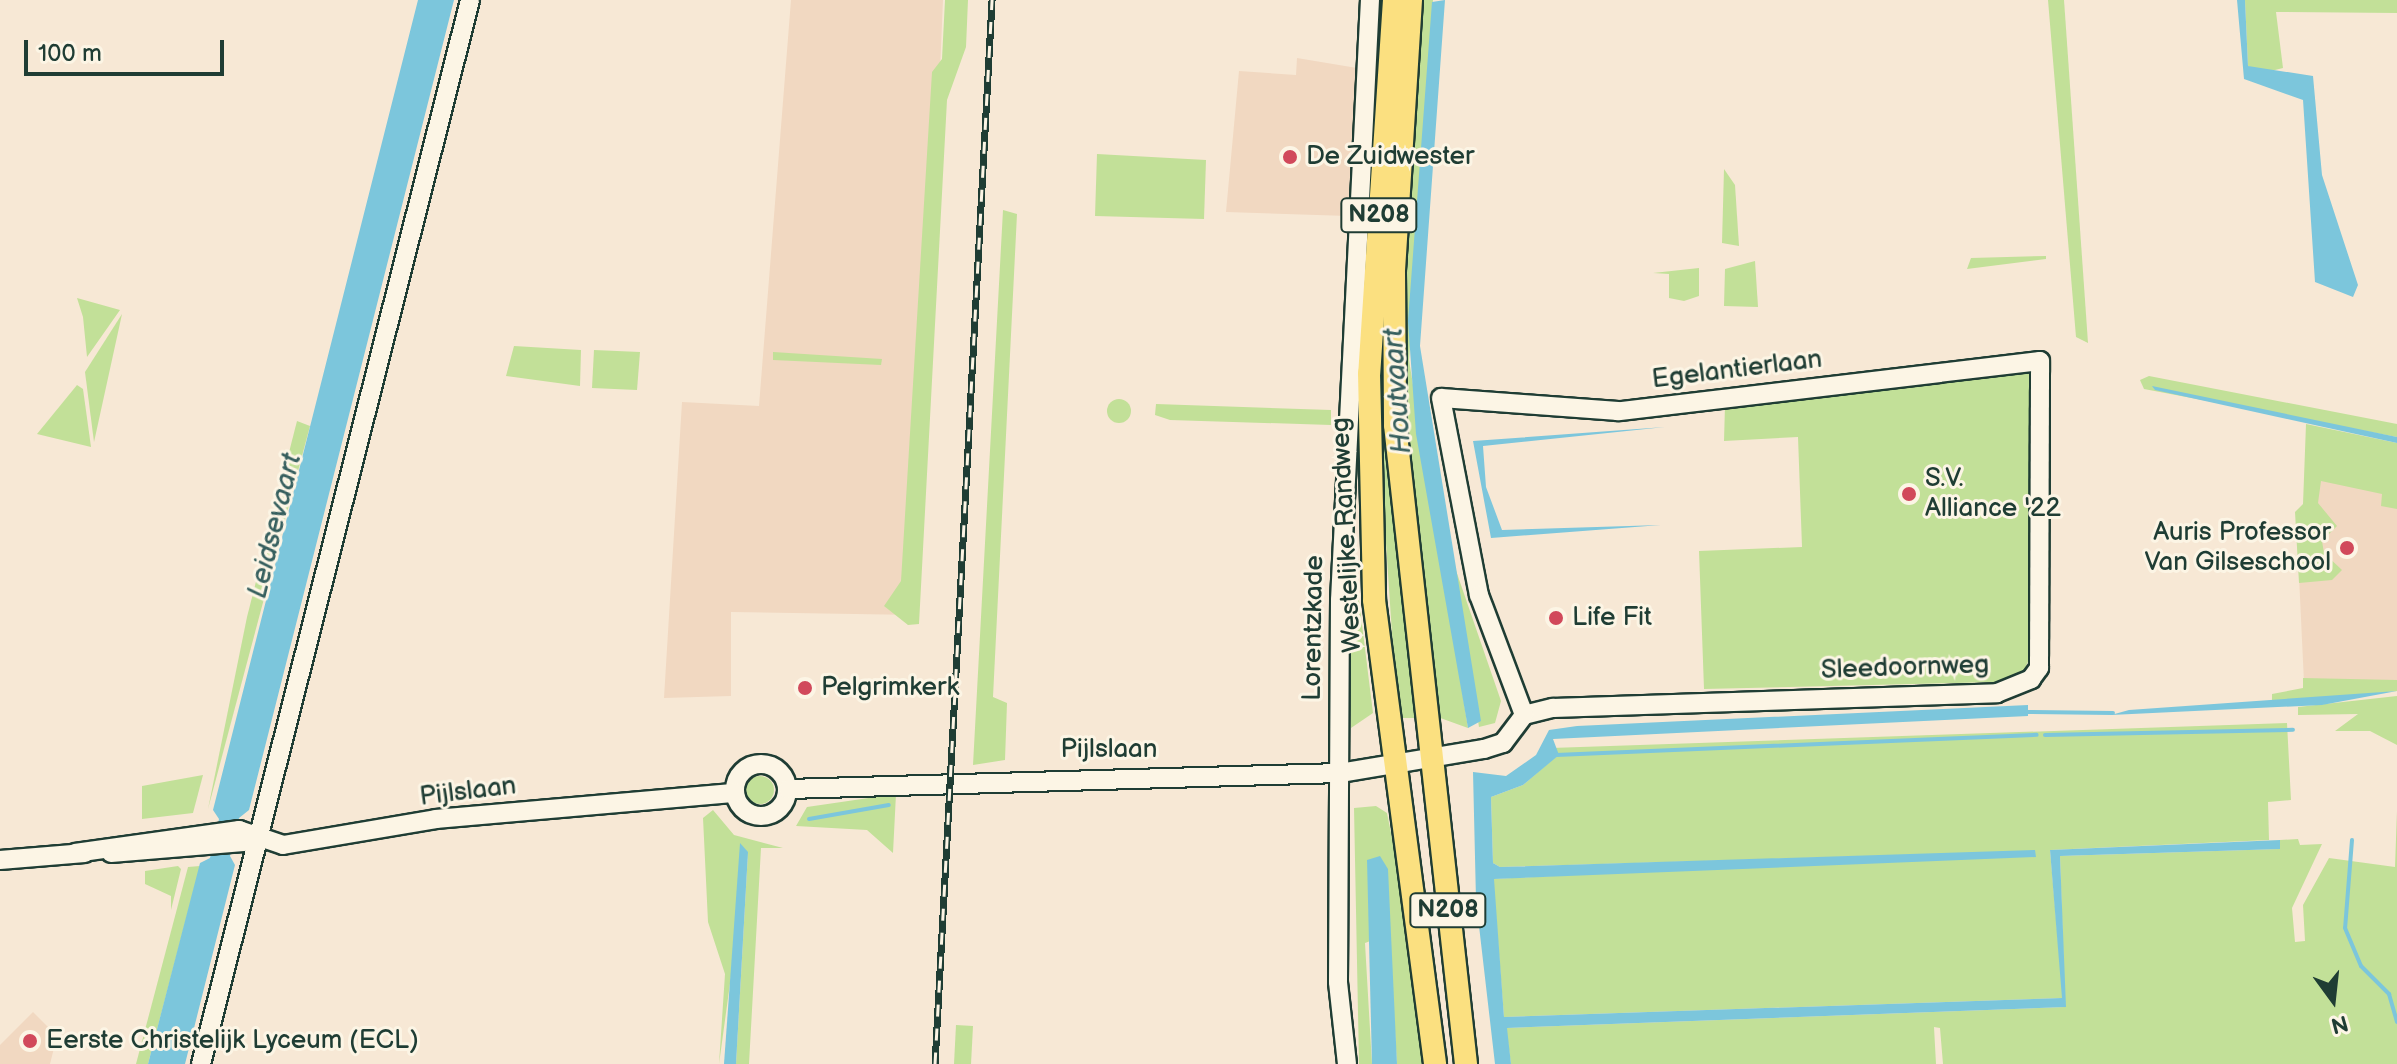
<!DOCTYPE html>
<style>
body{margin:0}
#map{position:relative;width:2397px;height:1064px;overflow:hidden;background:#f7e8d5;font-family:"Balsamiq Sans",sans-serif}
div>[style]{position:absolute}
.built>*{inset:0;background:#f1d8c1}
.green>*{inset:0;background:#c2e098}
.round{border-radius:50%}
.water>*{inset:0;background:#7cc6dc}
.stream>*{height:4px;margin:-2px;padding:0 2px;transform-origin:2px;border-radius:2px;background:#7cc6dc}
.roads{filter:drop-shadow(2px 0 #1f3d34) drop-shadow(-2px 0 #1f3d34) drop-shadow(0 2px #1f3d34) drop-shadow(0 -2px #1f3d34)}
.secondary>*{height:18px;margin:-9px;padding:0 9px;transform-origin:9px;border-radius:9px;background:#fcf5e5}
.secondary>.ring{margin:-9px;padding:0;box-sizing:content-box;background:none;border:18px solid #fcf5e5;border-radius:50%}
.primary>*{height:22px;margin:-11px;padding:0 11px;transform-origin:11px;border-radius:11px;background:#fbe080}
.rail>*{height:7px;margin-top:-3.5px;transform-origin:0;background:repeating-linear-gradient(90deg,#fcf5e5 0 12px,#1f3d34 0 24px);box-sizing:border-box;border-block:2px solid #1f3d34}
.dots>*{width:22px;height:22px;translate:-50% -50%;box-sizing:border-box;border:4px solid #fcf5e5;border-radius:50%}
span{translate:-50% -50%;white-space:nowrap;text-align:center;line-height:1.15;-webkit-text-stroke:6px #fcf5e5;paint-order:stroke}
.shield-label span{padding:2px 6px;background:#fcf5e5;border:2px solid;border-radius:6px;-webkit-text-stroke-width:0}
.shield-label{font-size:24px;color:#1f3d34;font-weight:700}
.poi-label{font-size:26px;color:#1f3d34}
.left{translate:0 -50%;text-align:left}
.right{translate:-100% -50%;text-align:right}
.street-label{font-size:26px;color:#1f3d34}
.water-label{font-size:28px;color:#365f5e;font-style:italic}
.north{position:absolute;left:2293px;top:960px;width:80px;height:80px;-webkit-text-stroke:6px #fcf5e5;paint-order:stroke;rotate:165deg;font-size:22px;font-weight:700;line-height:32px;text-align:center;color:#1f3d34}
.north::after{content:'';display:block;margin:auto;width:28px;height:36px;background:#1f3d34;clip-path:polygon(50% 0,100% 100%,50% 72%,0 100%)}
.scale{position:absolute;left:24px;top:40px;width:200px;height:36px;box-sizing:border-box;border:4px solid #1f3d34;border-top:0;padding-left:10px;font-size:24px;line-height:28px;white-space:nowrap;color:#1f3d34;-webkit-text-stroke:6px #fcf5e5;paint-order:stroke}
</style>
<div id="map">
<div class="built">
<div style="clip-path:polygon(791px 0,943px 0,917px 615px,731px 612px,731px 696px,664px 698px,682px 402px,759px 406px)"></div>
<div style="clip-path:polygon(1297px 58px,1357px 68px,1348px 216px,1226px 212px,1239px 71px,1296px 75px)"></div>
<div style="clip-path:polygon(2307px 425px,2397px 444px,2397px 690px,2305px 704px,2296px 512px,2304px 505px)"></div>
<div style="clip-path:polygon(33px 1012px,57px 1036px,50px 1064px,0 1064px,0 1045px)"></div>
</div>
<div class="green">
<div style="clip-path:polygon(945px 0,968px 0,966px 47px,947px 100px,919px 624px,908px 625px,884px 606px,901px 581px,932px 72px,942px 59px)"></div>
<div style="clip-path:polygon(1420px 0,1433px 0,1409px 360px,1468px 728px,1432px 715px,1407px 499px,1403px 251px)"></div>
<div style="clip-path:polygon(2048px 0,2064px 0,2088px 343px,2076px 337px)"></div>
<div style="clip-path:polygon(2245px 0,2397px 0,2397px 13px,2276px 12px,2283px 68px,2263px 73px,2248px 66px)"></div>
<div style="clip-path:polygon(1097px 154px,1206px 160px,1204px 219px,1095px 216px)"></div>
<div style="clip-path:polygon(1724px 169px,1735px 185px,1739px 246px,1722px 243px)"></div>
<div style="clip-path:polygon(1003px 210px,1017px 214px,993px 697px,1007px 703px,1005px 760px,973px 765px)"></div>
<div style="clip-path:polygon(2046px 256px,2046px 259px,1967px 269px,1971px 258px)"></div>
<div style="clip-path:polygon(1755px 261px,1758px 307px,1724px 306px,1725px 269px)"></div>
<div style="clip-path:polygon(1699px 268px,1699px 296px,1684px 301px,1669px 298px,1669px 274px,1653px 273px)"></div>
<div style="clip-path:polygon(77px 298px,120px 310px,87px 357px,83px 317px)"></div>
<div style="clip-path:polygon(122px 314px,94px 442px,85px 372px)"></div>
<div style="clip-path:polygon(514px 346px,581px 350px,580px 386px,506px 376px)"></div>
<div style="clip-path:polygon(594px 350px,640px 352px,637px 390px,592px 388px)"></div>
<div style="clip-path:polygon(773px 352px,882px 359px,881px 365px,773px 360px)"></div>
<div style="clip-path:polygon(1382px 355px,1390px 474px,1416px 718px,1402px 718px,1393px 649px,1378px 422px)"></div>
<div style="clip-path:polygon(2029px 370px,2031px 655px,2023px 673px,1998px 682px,1704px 689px,1699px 551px,1802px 547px,1798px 437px,1724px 441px,1725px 405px)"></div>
<div style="clip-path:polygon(2149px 376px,2397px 424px,2397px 437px,2144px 389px,2140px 380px)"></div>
<div style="clip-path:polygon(77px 385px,83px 389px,91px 447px,37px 434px)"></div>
<div class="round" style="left:1107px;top:399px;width:24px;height:24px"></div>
<div style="clip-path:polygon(1156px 404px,1331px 410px,1331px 425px,1170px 420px,1155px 415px)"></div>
<div style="clip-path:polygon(297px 421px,310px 426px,208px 809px,247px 617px)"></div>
<div style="clip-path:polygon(2306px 424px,2397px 443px,2397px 509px,2381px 506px,2382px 494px,2321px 481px,2318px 503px,2337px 526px,2322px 541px,2324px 553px,2342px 570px,2332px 580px,2299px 583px,2295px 512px,2303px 504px)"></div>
<div style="clip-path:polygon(1350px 528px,1373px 713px,1351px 728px,1347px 651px)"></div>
<div style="clip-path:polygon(1451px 556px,1501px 701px,1495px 723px,1479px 727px)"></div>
<div style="clip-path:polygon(2303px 678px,2397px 680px,2397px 691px,2272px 703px,2272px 694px,2303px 688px)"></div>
<div style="clip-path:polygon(2397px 696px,2397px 745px,2370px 731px,2335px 731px,2358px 714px,2298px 715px,2298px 707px)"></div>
<div style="clip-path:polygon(2287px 723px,2291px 800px,2268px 802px,2269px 840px,2050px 850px,2063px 998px,1504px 1017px,1493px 879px,2035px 851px,1500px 867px,1493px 863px,1491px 797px,1523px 785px,1558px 755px,1551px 748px)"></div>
<div style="clip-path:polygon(203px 775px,193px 813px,142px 819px,142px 786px)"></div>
<div class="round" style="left:746px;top:776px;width:28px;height:28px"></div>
<div style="clip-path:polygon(896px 794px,893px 853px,867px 830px,796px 826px,807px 807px)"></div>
<div style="clip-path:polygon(1376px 806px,1387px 813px,1402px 888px,1428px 1064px,1397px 1064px,1389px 934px,1365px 943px,1372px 1064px,1359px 1064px,1354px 808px)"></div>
<div style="clip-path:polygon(713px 810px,734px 835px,783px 848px,761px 848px,749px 1064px,736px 1064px,748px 852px,719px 1064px,725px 974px,708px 922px,703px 818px)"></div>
<div style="clip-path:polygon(2397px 811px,2397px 1064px,1943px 1064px,1940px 1028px,1934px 1027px,1936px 1064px,1511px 1064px,1506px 1028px,2065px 1007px,2060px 856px,2279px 849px,2280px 840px,2298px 839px,2300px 845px,2322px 844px,2292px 908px,2295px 942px,2305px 941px,2303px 905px,2329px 858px,2395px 867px)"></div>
<div style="clip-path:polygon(178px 866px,181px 869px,171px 910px,171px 896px,145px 884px,145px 871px)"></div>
<div style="clip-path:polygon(200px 866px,148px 1064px,136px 1064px,188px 867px)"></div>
<div style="clip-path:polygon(956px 1025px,973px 1026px,971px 1064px,954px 1064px)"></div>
</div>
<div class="water">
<div style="clip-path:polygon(418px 0,454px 0,249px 810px,239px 818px,230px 856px,235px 865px,185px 1064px,148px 1064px,200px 863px,210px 858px,219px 819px,213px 810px)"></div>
<div style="clip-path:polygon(1445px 0,1420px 346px,1481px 721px,1468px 728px,1416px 434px,1408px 321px,1432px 2px)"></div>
<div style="clip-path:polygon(2237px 0,2245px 0,2248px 66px,2313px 76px,2322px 175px,2358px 285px,2353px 297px,2315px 282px,2303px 100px,2244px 79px)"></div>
<div style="clip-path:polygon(2152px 386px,2397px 437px,2397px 443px,2155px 390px)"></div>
<div style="clip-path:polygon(1665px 427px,1483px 446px,1486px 487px,1502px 530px,1661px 525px,1491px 538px,1473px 441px)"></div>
<div style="clip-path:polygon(2397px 691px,2322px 705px,2111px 715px,2129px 710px)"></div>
<div style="clip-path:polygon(2028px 705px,2028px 716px,1553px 739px,1559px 755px,1523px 785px,1491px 797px,1493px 863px,1500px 867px,2035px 850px,2036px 857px,1494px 879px,1504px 1017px,2062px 998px,2050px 850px,2280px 840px,2280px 849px,2060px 856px,2066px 1007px,1507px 1028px,1511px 1064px,1495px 1064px,1476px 900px,1473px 772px,1506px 776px,1536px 755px,1549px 730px,1577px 726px)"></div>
<div style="clip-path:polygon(740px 843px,748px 852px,736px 1064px,724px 1064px)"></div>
<div style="clip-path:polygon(1380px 856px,1388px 869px,1397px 1064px,1372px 1064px,1367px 860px)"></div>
</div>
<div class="stream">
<div style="left:2026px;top:712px;width:87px;rotate:0.7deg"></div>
<div style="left:2045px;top:735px;width:248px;rotate:-1.2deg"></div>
<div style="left:1556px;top:755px;width:481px;rotate:-2.4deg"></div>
<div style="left:809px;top:819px;width:81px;rotate:-9.9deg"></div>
<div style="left:2352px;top:840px;width:88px;rotate:94.5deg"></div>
<div style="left:2345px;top:928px;width:41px;rotate:67.2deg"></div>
<div style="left:2361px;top:966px;width:40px;rotate:45deg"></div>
<div style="left:2389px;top:994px;width:29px;rotate:74deg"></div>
</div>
<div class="roads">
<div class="secondary">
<div class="ring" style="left:735px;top:764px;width:34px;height:34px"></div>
<div style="left:788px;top:789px;width:552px;rotate:-1.66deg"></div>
<div style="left:1340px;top:773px;width:146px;rotate:-9.5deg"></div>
<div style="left:1484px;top:749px;width:20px;rotate:-18deg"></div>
<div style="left:1503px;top:743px;width:35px;rotate:-53deg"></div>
<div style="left:1524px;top:715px;width:30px;rotate:-14deg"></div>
<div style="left:1553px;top:708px;width:444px;rotate:-1.9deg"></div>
<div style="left:1997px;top:693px;width:37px;rotate:-22deg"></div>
<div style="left:2031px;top:679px;width:14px;rotate:-54deg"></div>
<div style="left:2039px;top:668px;width:307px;rotate:-89.8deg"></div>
<div style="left:2040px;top:361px;width:425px;rotate:173.2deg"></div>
<div style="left:1618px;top:411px;width:177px;rotate:-175.8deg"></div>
<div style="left:1441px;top:398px;width:201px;rotate:79.1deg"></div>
<div style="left:1479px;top:595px;width:128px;rotate:69.4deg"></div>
<div style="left:75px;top:853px;width:166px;rotate:-8deg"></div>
<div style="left:239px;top:830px;width:46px;rotate:18.8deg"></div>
<div style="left:283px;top:845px;width:155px;rotate:-9.6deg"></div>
<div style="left:436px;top:819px;width:300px;rotate:-5deg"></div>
<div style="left:111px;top:853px;width:145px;rotate:-4.7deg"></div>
<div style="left:0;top:860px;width:85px;rotate:-4.7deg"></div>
<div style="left:201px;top:1064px;width:1097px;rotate:-75.81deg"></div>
<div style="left:1347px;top:1064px;width:82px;rotate:-96.3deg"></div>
<div style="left:1338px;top:982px;width:382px;rotate:-89.7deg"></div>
<div style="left:1340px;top:600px;width:601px;rotate:-87.14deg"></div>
</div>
<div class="primary">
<div style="left:1394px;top:0;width:374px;rotate:93.8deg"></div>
<div style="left:1369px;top:373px;width:227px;rotate:88.7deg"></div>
<div style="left:1374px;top:600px;width:468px;rotate:82.5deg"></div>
<div style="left:1411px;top:0;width:274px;rotate:93.6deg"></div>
<div style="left:1394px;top:273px;width:152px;rotate:89.6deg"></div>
<div style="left:1395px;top:425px;width:643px;rotate:83.66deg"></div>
</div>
</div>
<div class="rail">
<div style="left:935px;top:1064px;width:1066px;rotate:-86.93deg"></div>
</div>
<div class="dots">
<div style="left:1290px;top:157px;background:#d1495b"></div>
<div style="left:1909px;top:494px;background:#d1495b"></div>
<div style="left:2347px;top:548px;background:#d1495b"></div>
<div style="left:1556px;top:618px;background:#d1495b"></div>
<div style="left:805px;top:688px;background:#d1495b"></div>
<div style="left:30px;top:1041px;background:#d1495b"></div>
</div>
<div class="shield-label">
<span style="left:1379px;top:215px">N208</span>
<span style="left:1448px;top:910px">N208</span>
</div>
<div class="poi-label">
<span class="left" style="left:1306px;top:157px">De Zuidwester</span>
<span class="left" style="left:1925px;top:494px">S.V.<br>Alliance '22</span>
<span class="right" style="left:2331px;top:548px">Auris Professor<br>Van Gilseschool</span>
<span class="left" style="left:1572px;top:618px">Life Fit</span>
<span class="left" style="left:821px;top:688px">Pelgrimkerk</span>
<span class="left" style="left:46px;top:1041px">Eerste Christelijk Lyceum (ECL)</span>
</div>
<div class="street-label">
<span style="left:1737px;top:370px;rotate:-7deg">Egelantierlaan</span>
<span style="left:1347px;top:535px;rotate:-93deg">Westelijke Randweg</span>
<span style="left:1314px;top:628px;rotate:-89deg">Lorentzkade</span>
<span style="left:1905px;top:668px;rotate:-2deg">Sleedoornweg</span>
<span style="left:1109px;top:750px">Pijlslaan</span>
<span style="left:468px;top:792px;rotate:-7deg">Pijlslaan</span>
</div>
<div class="water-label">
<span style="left:1398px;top:391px;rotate:-94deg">Houtvaart</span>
<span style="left:275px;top:526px;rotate:-76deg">Leidsevaart</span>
</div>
<div class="north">N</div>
<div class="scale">100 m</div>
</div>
